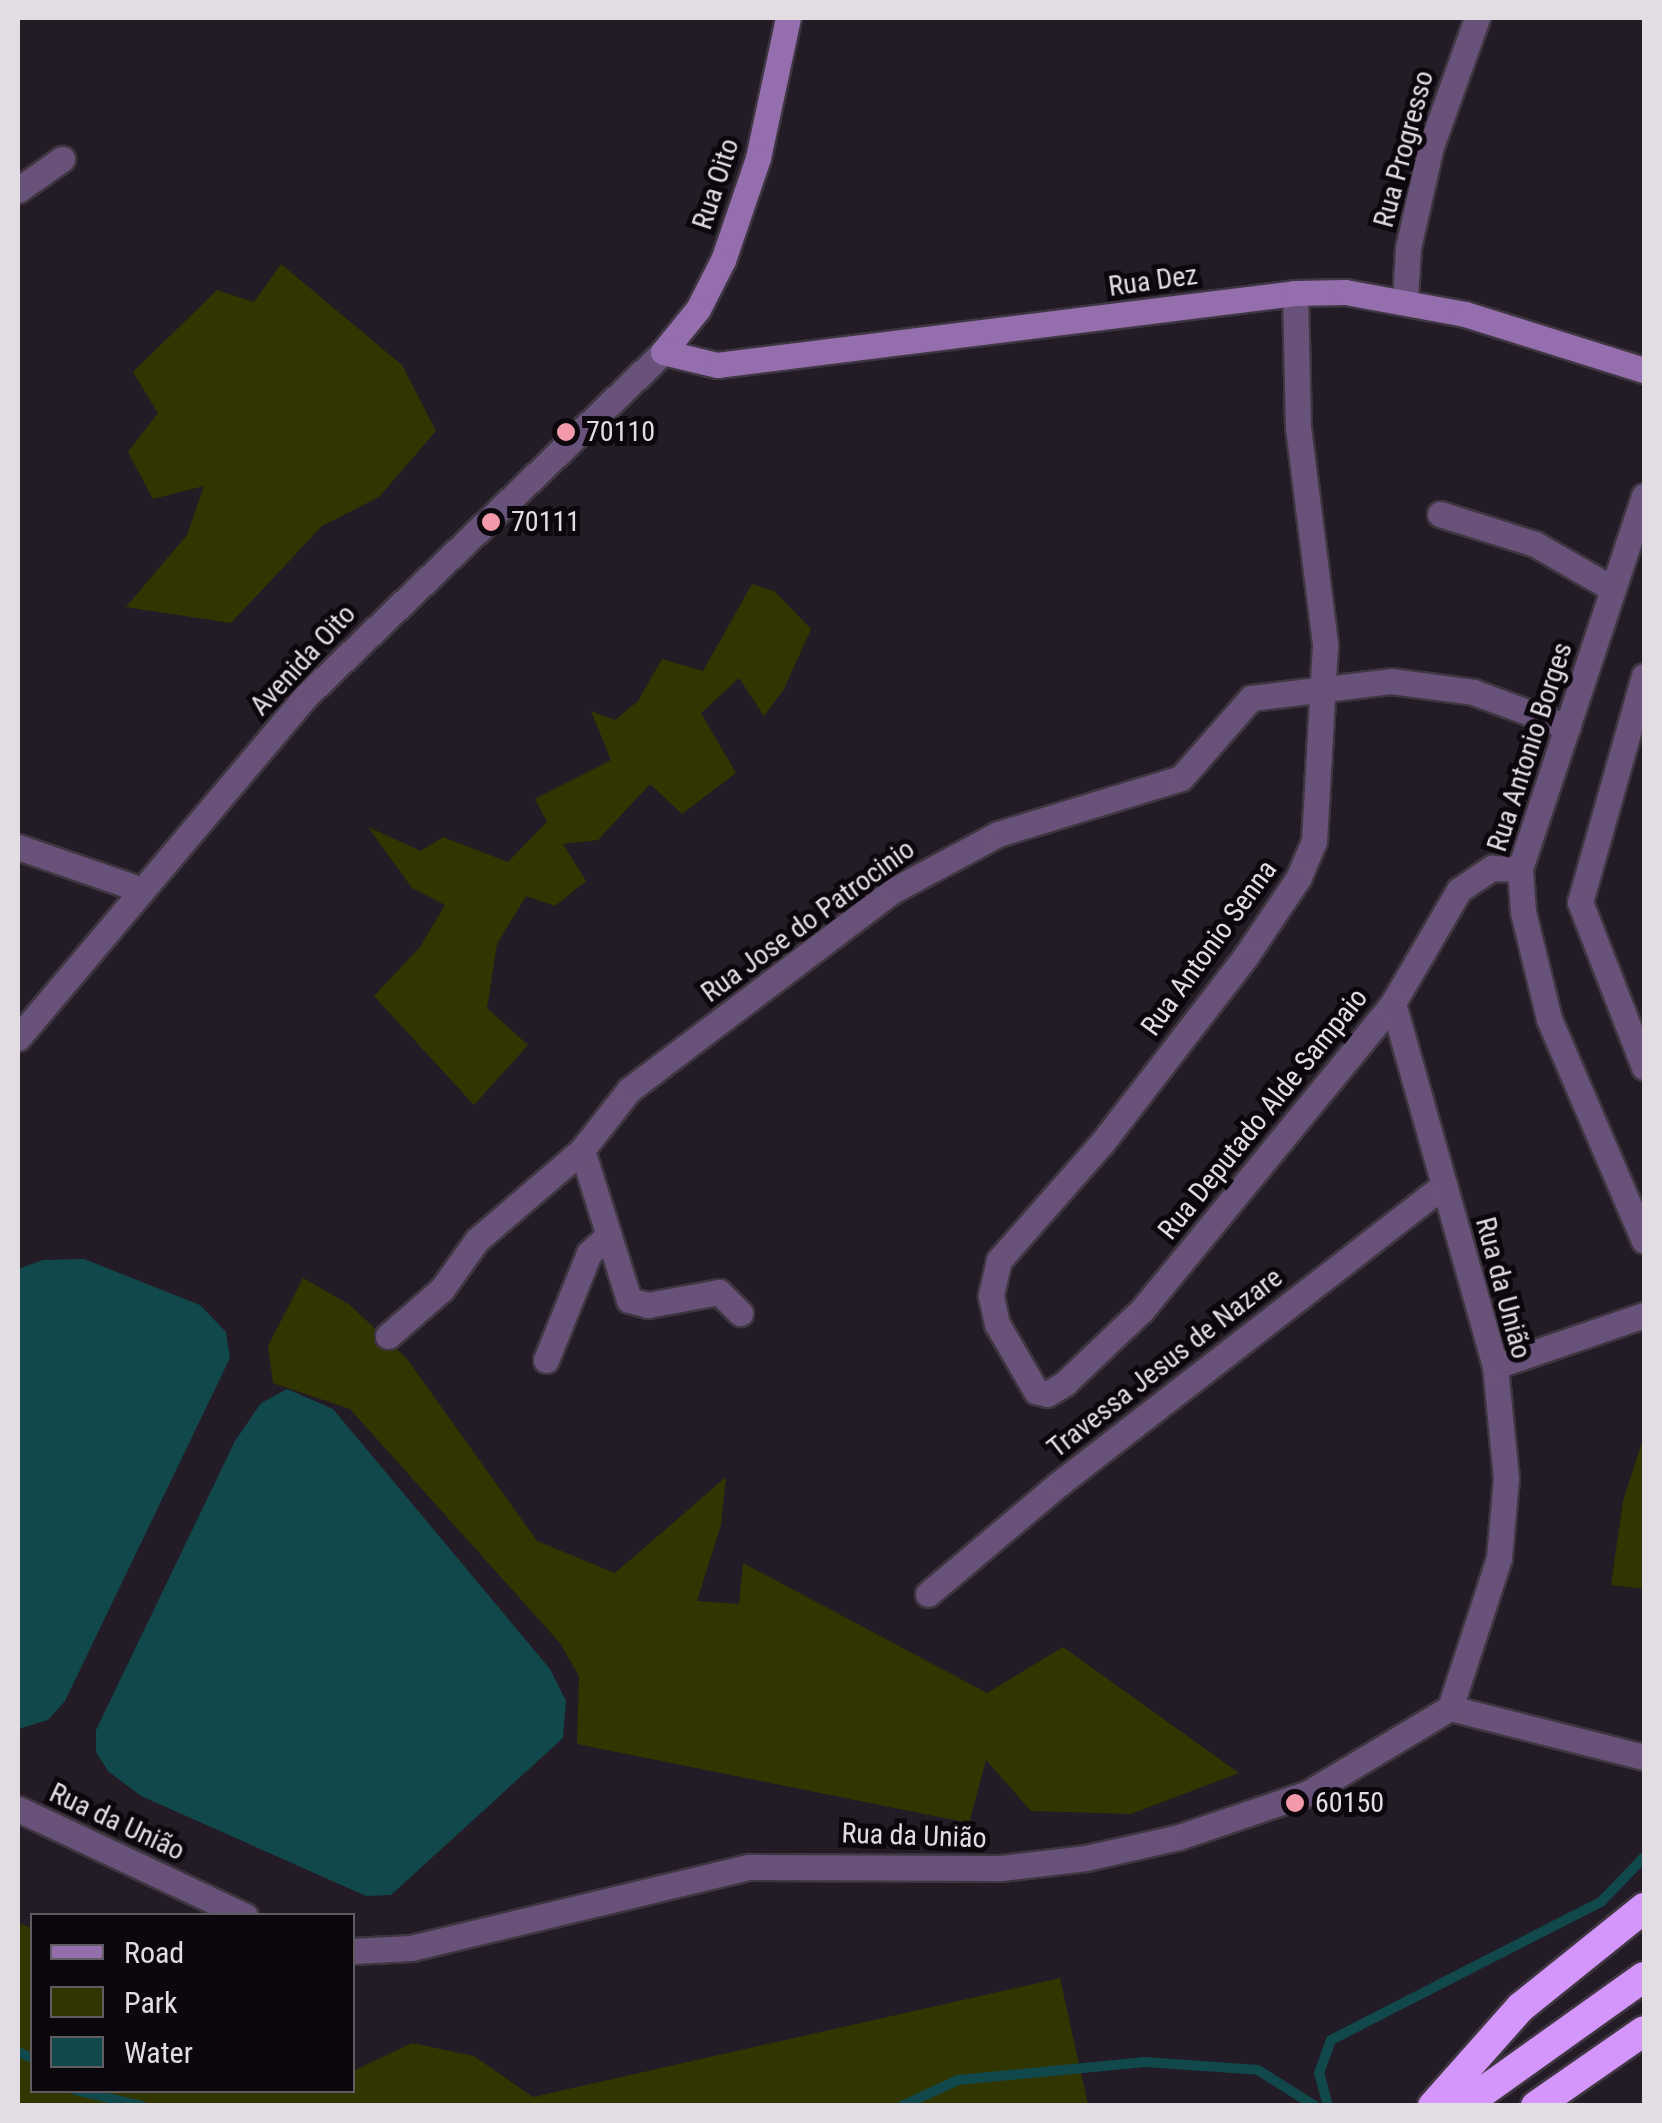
<!DOCTYPE html>
<meta charset="utf-8">
<style>
body{margin:0}
#map{position:relative;width:1662px;height:2123px;overflow:hidden;background:#231b26;font-family:"Roboto Condensed",sans-serif}
div>[style]{position:absolute}
.green>*{inset:0;background:#313600}
.water>*{inset:0;background:#11484b}
.stream>*{height:10px;margin:-5px;padding:0 5px;transform-origin:5px;border-radius:5px;background:#11484b}
.roads{filter:drop-shadow(2px 0 #3e3640) drop-shadow(-2px 0 #3e3640) drop-shadow(0 2px #3e3640) drop-shadow(0 -2px #3e3640)}
.street>*{height:25px;margin:-12.5px;padding:0 12.5px;transform-origin:12.5px;border-radius:12.5px;background:#695279}
.secondary>*{height:25px;margin:-12.5px;padding:0 12.5px;transform-origin:12.5px;border-radius:12.5px;background:#946ead}
.highway>*{height:30px;margin:-15px;padding:0 15px;transform-origin:15px;border-radius:15px;background:#d496fa}
.dots>*{width:28px;height:28px;translate:-50% -50%;box-sizing:border-box;border:5px solid #0b070c;border-radius:50%}
span{translate:-50% -50%;white-space:nowrap;text-align:center;line-height:1.15;-webkit-text-stroke:10px #0b070c;paint-order:stroke}
.street-label{font-size:28px;color:#e2dce3}
.poi-label{font-size:28px;color:#e2dce3}
.left{translate:0 -50%;text-align:left}
.frame{position:absolute;inset:0;border:20px solid #e2dce3;pointer-events:none}
.legend{position:absolute;left:30px;top:1913px;width:325px;height:180px;box-sizing:border-box;background:#0b070c;border:2px solid #615c62;margin:0;padding:12px 18px;list-style:none;font-size:30px;color:#e2dce3}
.legend li{display:flex;align-items:center;gap:20px;height:50px}
.legend b{width:50px;border:2px solid #615c62}
</style>
<div id="map">
<div class="green">
<div style="clip-path:polygon(281px 264px,402px 365px,436px 431px,379px 497px,322px 526px,231px 623px,126px 607px,187px 535px,204px 486px,153px 499px,128px 452px,158px 413px,133px 372px,217px 290px,254px 302px)"></div>
<div style="clip-path:polygon(752px 584px,774px 591px,811px 629px,784px 689px,764px 716px,739px 678px,701px 713px,736px 773px,682px 814px,650px 784px,598px 840px,563px 844px,586px 881px,555px 906px,526px 896px,497px 944px,487px 1008px,528px 1045px,474px 1105px,374px 996px,420px 947px,445px 905px,412px 888px,368px 827px,421px 851px,443px 837px,508px 862px,547px 822px,535px 799px,611px 760px,591px 711px,615px 720px,638px 701px,662px 659px,703px 671px)"></div>
<div style="clip-path:polygon(303px 1278px,350px 1305px,407px 1359px,537px 1541px,615px 1573px,726px 1477px,721px 1525px,697px 1601px,739px 1604px,743px 1563px,987px 1693px,1063px 1647px,1239px 1773px,1131px 1814px,1031px 1811px,986px 1760px,969px 1823px,577px 1744px,579px 1676px,560px 1643px,350px 1409px,273px 1383px,268px 1346px)"></div>
<div style="clip-path:polygon(1644px 1436px,1644px 1589px,1611px 1585px,1623px 1501px)"></div>
<div style="clip-path:polygon(18px 1923px,32px 1928px,32px 2090px,352px 2090px,353px 2071px,412px 2043px,474px 2056px,533px 2097px,1060px 1978px,1088px 2105px,18px 2105px)"></div>
</div>
<div class="water">
<div style="clip-path:polygon(84px 1259px,200px 1305px,226px 1332px,230px 1358px,65px 1701px,48px 1720px,18px 1729px,18px 1269px,43px 1260px)"></div>
<div style="clip-path:polygon(287px 1389px,333px 1409px,550px 1669px,566px 1701px,563px 1738px,391px 1895px,366px 1896px,141px 1796px,108px 1771px,96px 1752px,96px 1730px,235px 1441px,261px 1403px)"></div>
</div>
<div class="stream">
<div style="left:18px;top:2052px;width:15px;rotate:23deg"></div>
<div style="left:75px;top:2090px;width:69px;rotate:13.4deg"></div>
<div style="left:902px;top:2106px;width:62px;rotate:-24.9deg"></div>
<div style="left:958px;top:2080px;width:188px;rotate:-5.5deg"></div>
<div style="left:1145px;top:2062px;width:113px;rotate:4deg"></div>
<div style="left:1258px;top:2070px;width:67px;rotate:32.3deg"></div>
<div style="left:1328px;top:2106px;width:34px;rotate:-105deg"></div>
<div style="left:1319px;top:2073px;width:35px;rotate:-70deg"></div>
<div style="left:1331px;top:2040px;width:303px;rotate:-27.1deg"></div>
<div style="left:1601px;top:1902px;width:62px;rotate:-46.3deg"></div>
</div>
<div class="roads">
<div class="street">
<div style="left:18px;top:190px;width:54px;rotate:-35.2deg"></div>
<div style="left:1295px;top:293px;width:134px;rotate:88.7deg"></div>
<div style="left:1298px;top:427px;width:220px;rotate:82.9deg"></div>
<div style="left:1325px;top:645px;width:196px;rotate:93.2deg"></div>
<div style="left:1314px;top:841px;width:39px;rotate:113deg"></div>
<div style="left:1299px;top:877px;width:95px;rotate:123.9deg"></div>
<div style="left:1246px;top:956px;width:237px;rotate:127.6deg"></div>
<div style="left:1101px;top:1144px;width:154px;rotate:131.3deg"></div>
<div style="left:999px;top:1260px;width:37px;rotate:103deg"></div>
<div style="left:991px;top:1296px;width:29px;rotate:78deg"></div>
<div style="left:997px;top:1324px;width:78px;rotate:59.8deg"></div>
<div style="left:1036px;top:1391px;width:11px;rotate:15deg"></div>
<div style="left:1047px;top:1394px;width:21px;rotate:-31deg"></div>
<div style="left:1065px;top:1383px;width:106px;rotate:-43.5deg"></div>
<div style="left:1142px;top:1310px;width:397px;rotate:-50.7deg"></div>
<div style="left:1393px;top:1003px;width:131px;rotate:-59.7deg"></div>
<div style="left:1459px;top:890px;width:40px;rotate:-34deg"></div>
<div style="left:1492px;top:868px;width:28px;rotate:2deg"></div>
<div style="left:1405px;top:299px;width:51px;rotate:-86.6deg"></div>
<div style="left:1408px;top:248px;width:105px;rotate:-77.3deg"></div>
<div style="left:1431px;top:146px;width:136px;rotate:-70.2deg"></div>
<div style="left:1644px;top:496px;width:393px;rotate:108.4deg"></div>
<div style="left:1520px;top:869px;width:43px;rotate:86deg"></div>
<div style="left:1523px;top:912px;width:110px;rotate:76.3deg"></div>
<div style="left:1549px;top:1019px;width:241px;rotate:66.8deg"></div>
<div style="left:1440px;top:514px;width:100px;rotate:17.5deg"></div>
<div style="left:1535px;top:544px;width:90px;rotate:30deg"></div>
<div style="left:1644px;top:676px;width:235px;rotate:105.8deg"></div>
<div style="left:1580px;top:902px;width:177px;rotate:68.8deg"></div>
<div style="left:18px;top:847px;width:131px;rotate:19.1deg"></div>
<div style="left:18px;top:1038px;width:449px;rotate:-49.9deg"></div>
<div style="left:307px;top:695px;width:494px;rotate:-43.9deg"></div>
<div style="left:582px;top:1150px;width:157px;rotate:72.6deg"></div>
<div style="left:629px;top:1300px;width:20px;rotate:15deg"></div>
<div style="left:648px;top:1305px;width:72px;rotate:-10.4deg"></div>
<div style="left:719px;top:1292px;width:30px;rotate:45deg"></div>
<div style="left:388px;top:1336px;width:72px;rotate:-41deg"></div>
<div style="left:442px;top:1289px;width:60px;rotate:-54.5deg"></div>
<div style="left:477px;top:1240px;width:138px;rotate:-40.6deg"></div>
<div style="left:582px;top:1150px;width:76px;rotate:-51.9deg"></div>
<div style="left:629px;top:1090px;width:330px;rotate:-37.1deg"></div>
<div style="left:892px;top:891px;width:120px;rotate:-28.3deg"></div>
<div style="left:998px;top:834px;width:191px;rotate:-17deg"></div>
<div style="left:1181px;top:778px;width:106px;rotate:-48.8deg"></div>
<div style="left:1251px;top:698px;width:141px;rotate:-6.9deg"></div>
<div style="left:1391px;top:681px;width:83px;rotate:7.6deg"></div>
<div style="left:1473px;top:692px;width:101px;rotate:20.2deg"></div>
<div style="left:546px;top:1360px;width:115px;rotate:-68.1deg"></div>
<div style="left:589px;top:1253px;width:25px;rotate:-42deg"></div>
<div style="left:1495px;top:1366px;width:157px;rotate:-18.9deg"></div>
<div style="left:928px;top:1594px;width:172px;rotate:-40.1deg"></div>
<div style="left:1060px;top:1483px;width:486px;rotate:-37.8deg"></div>
<div style="left:1450px;top:1708px;width:200px;rotate:14.2deg"></div>
<div style="left:18px;top:1809px;width:251px;rotate:25.2deg"></div>
<div style="left:352px;top:1951px;width:59px;rotate:-2.9deg"></div>
<div style="left:411px;top:1948px;width:348px;rotate:-13.5deg"></div>
<div style="left:749px;top:1867px;width:252px;rotate:0.2deg"></div>
<div style="left:1001px;top:1868px;width:86px;rotate:-6.7deg"></div>
<div style="left:1086px;top:1858px;width:95px;rotate:-12.7deg"></div>
<div style="left:1179px;top:1837px;width:136px;rotate:-18.8deg"></div>
<div style="left:1308px;top:1793px;width:165px;rotate:-30.9deg"></div>
<div style="left:1450px;top:1708px;width:158px;rotate:-71.9deg"></div>
<div style="left:1499px;top:1558px;width:80px;rotate:-85deg"></div>
<div style="left:1506px;top:1478px;width:113px;rotate:-95.6deg"></div>
<div style="left:1495px;top:1366px;width:377px;rotate:-105.7deg"></div>
</div>
<div class="secondary">
<div style="left:788px;top:18px;width:143px;rotate:102.1deg"></div>
<div style="left:758px;top:158px;width:108px;rotate:108.9deg"></div>
<div style="left:723px;top:260px;width:55px;rotate:117deg"></div>
<div style="left:698px;top:309px;width:55px;rotate:129.1deg"></div>
<div style="left:663px;top:352px;width:56px;rotate:13.5deg"></div>
<div style="left:717px;top:365px;width:582px;rotate:-7.1deg"></div>
<div style="left:1295px;top:293px;width:50px;rotate:-1.1deg"></div>
<div style="left:1345px;top:292px;width:122px;rotate:10.4deg"></div>
<div style="left:1465px;top:314px;width:188px;rotate:17.4deg"></div>
</div>
<div class="highway">
<div style="left:1433px;top:2106px;width:132px;rotate:-48.4deg"></div>
<div style="left:1521px;top:2007px;width:158px;rotate:-38.8deg"></div>
<div style="left:1463px;top:2106px;width:222px;rotate:-35.5deg"></div>
<div style="left:1536px;top:2106px;width:131px;rotate:-34.8deg"></div>
</div>
</div>
<div class="dots">
<div style="left:566px;top:432px;background:#f39aaa"></div>
<div style="left:491px;top:522px;background:#f39aaa"></div>
<div style="left:1295px;top:1803px;background:#f39aaa"></div>
</div>
<div class="street-label">
<span style="left:1404px;top:149px;rotate:-75deg">Rua Progresso</span>
<span style="left:716px;top:184px;rotate:-72deg">Rua Oito</span>
<span style="left:1153px;top:281px;rotate:-8deg">Rua Dez</span>
<span style="left:303px;top:660px;rotate:-47deg">Avenida Oito</span>
<span style="left:1530px;top:747px;rotate:-72deg">Rua Antonio Borges</span>
<span style="left:808px;top:921px;rotate:-36deg">Rua Jose do Patrocinio</span>
<span style="left:1209px;top:948px;rotate:-54deg">Rua Antonio Senna</span>
<span style="left:1263px;top:1114px;rotate:-51deg">Rua Deputado Alde Sampaio</span>
<span style="left:1503px;top:1288px;rotate:75deg">Rua da União</span>
<span style="left:1165px;top:1363px;rotate:-38deg">Travessa Jesus de Nazare</span>
<span style="left:117px;top:1822px;rotate:25deg">Rua da União</span>
<span style="left:914px;top:1836px;rotate:2deg">Rua da União</span>
</div>
<div class="poi-label">
<span class="left" style="left:586px;top:432px">70110</span>
<span class="left" style="left:511px;top:522px">70111</span>
<span class="left" style="left:1315px;top:1803px">60150</span>
</div>
<div class="frame"></div>
<ul class="legend">
<li><b style="height:12px;background:#946ead"></b>Road</li>
<li><b style="height:28px;background:#313600"></b>Park</li>
<li><b style="height:28px;background:#11484b"></b>Water</li>
</ul>
</div>
